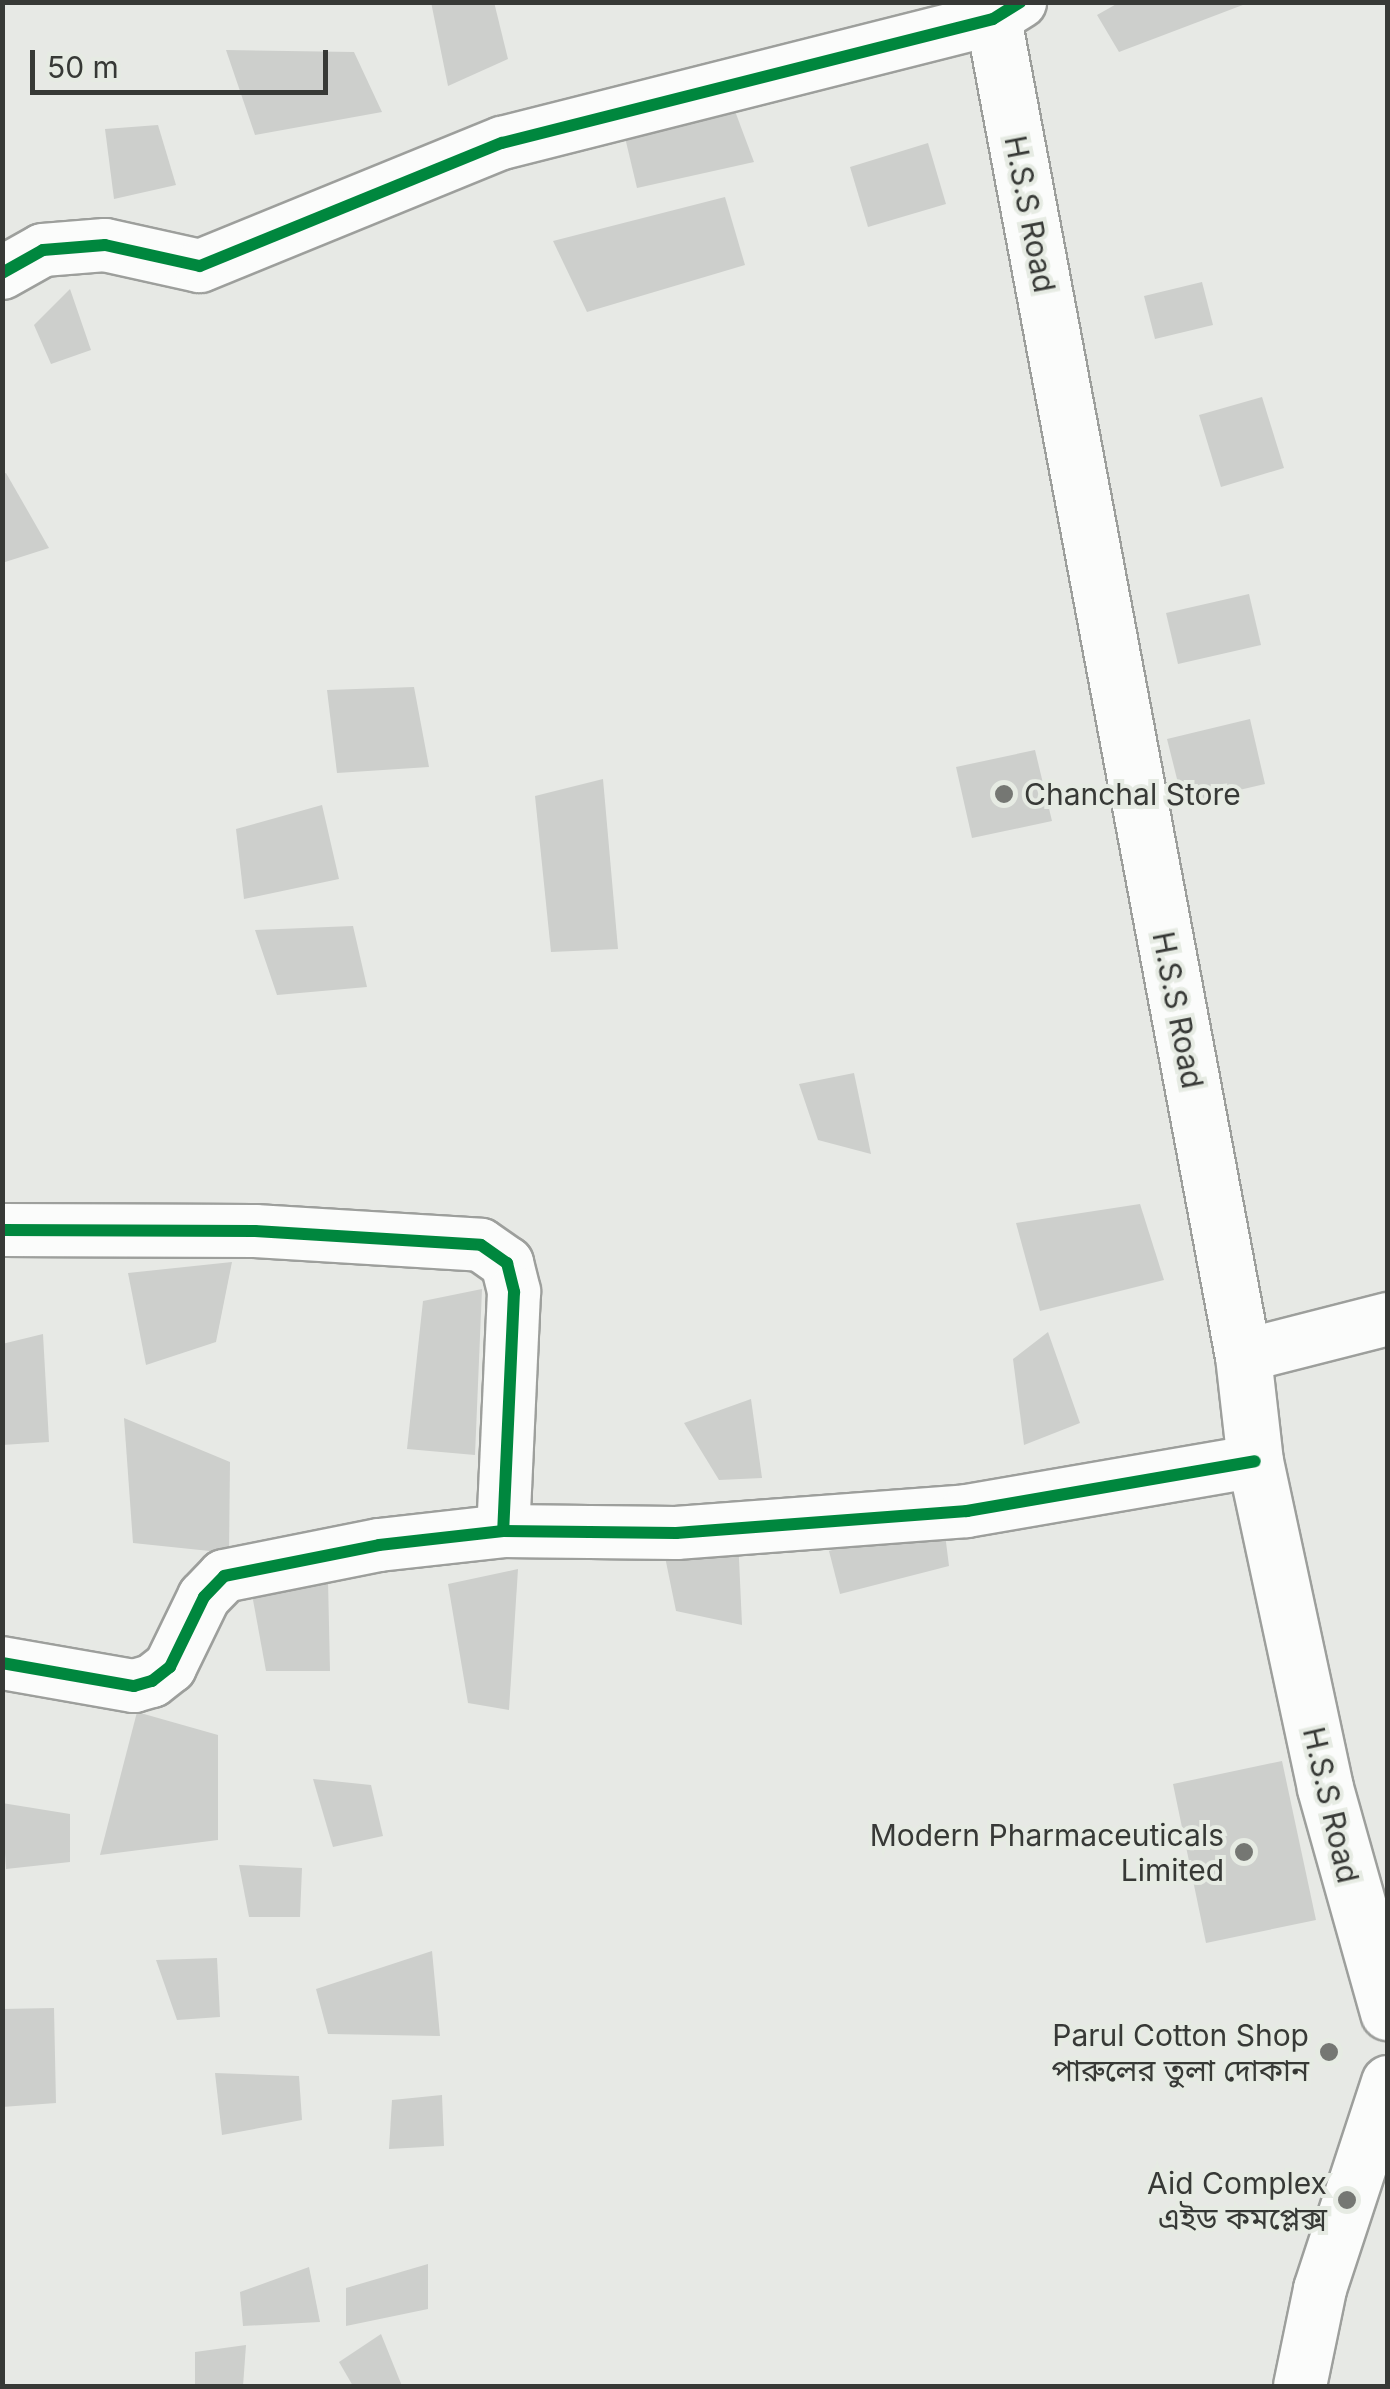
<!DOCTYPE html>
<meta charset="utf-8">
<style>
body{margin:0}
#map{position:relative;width:1390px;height:2389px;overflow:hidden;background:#e7e9e5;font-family:Inter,"Noto Sans Bengali",sans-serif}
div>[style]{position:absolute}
.building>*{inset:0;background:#cdcfcc}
.roads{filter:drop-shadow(2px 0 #9d9f9c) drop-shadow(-2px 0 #9d9f9c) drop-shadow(0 2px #9d9f9c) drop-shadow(0 -2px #9d9f9c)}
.minor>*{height:52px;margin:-26px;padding:0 26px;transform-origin:26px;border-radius:26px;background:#fbfcfb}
.highway>*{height:55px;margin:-27.5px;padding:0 27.5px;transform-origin:27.5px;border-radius:27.5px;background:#fbfcfb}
.cycleway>*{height:12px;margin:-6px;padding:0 6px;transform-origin:6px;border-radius:6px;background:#00873e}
.dots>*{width:28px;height:28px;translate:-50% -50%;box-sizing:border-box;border:5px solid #e6ebe3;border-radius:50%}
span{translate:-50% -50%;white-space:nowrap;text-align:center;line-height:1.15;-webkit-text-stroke:8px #e6ebe3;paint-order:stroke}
.street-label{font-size:30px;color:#373936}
.poi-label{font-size:30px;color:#373936}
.left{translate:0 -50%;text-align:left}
.right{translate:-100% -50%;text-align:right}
.frame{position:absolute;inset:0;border:5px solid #373936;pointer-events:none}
.scale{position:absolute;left:30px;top:50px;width:298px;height:45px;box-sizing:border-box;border:5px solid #373936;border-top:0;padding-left:12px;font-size:30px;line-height:35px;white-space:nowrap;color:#373936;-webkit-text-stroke:8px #e6ebe3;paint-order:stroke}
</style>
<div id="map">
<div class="building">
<div style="clip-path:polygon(431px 2px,494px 2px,508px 59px,448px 86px)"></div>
<div style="clip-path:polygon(1120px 2px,1248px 2px,1248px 3px,1119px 52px,1097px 15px)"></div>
<div style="clip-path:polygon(226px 50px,354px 52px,382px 112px,255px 135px)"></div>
<div style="clip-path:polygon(735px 111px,754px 162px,637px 188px,623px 129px)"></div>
<div style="clip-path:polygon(158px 125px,176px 185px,114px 199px,105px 129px)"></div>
<div style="clip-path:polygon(928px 143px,946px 204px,868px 227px,850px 167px)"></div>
<div style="clip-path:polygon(725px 197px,745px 265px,587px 312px,553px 241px)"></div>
<div style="clip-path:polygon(1202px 282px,1213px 325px,1155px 339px,1144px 296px)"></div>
<div style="clip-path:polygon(70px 289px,91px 350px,51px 364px,34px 325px)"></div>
<div style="clip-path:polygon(1262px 397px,1284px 468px,1221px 487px,1199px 415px)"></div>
<div style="clip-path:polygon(6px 473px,49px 548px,2px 563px,2px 474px)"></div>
<div style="clip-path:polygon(1249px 594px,1261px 645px,1178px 664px,1166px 613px)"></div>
<div style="clip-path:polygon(414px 687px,429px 767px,337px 773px,327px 690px)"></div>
<div style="clip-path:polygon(1250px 719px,1265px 784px,1183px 803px,1167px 739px)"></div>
<div style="clip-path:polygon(1035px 750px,1052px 821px,972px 838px,956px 767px)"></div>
<div style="clip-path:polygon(603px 779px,618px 949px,551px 952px,535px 796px)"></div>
<div style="clip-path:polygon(322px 805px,339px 879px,244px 899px,236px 829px)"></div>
<div style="clip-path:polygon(353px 926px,367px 987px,277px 995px,255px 930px)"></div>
<div style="clip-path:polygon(854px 1073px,871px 1154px,818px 1140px,799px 1084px)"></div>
<div style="clip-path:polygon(1140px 1204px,1164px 1280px,1040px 1311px,1016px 1223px)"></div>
<div style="clip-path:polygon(232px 1262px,216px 1342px,146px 1365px,128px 1273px)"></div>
<div style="clip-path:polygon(482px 1289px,475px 1455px,407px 1449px,423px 1301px)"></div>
<div style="clip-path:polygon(1048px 1332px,1080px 1423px,1024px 1445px,1013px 1359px)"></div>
<div style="clip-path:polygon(43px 1334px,49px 1442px,2px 1445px,2px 1344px)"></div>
<div style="clip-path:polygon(751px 1399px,762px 1478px,719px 1480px,684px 1423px)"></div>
<div style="clip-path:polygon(124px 1418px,230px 1462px,229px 1553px,133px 1543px)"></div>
<div style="clip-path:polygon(943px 1518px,949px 1566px,840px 1594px,829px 1551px)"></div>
<div style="clip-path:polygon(738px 1537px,742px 1625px,676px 1611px,663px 1547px)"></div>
<div style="clip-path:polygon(518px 1569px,509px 1710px,468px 1703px,448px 1584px)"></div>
<div style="clip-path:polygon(249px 1578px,328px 1580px,330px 1671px,266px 1671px)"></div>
<div style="clip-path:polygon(137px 1712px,218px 1735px,218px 1840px,100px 1855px)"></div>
<div style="clip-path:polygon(1282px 1761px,1316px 1920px,1206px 1943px,1173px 1784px)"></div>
<div style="clip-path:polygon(313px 1779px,371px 1785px,383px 1836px,333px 1847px)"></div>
<div style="clip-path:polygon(2px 1803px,70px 1814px,70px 1862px,6px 1869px)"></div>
<div style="clip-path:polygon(239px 1865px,302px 1868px,300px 1917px,249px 1917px)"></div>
<div style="clip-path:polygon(432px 1951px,440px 2036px,328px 2034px,316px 1989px)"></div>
<div style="clip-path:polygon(217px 1958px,220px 2017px,177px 2020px,156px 1960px)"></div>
<div style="clip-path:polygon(54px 2008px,56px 2103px,2px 2107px,2px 2009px)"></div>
<div style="clip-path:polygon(215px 2073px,299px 2076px,302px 2120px,222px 2135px)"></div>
<div style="clip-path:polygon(442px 2095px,444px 2146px,389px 2149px,392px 2100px)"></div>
<div style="clip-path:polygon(428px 2264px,428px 2309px,346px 2326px,346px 2288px)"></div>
<div style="clip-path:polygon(309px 2267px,320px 2322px,243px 2326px,240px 2292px)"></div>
<div style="clip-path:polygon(381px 2334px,402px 2386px,353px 2386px,339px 2362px)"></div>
<div style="clip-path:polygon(246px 2345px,243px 2386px,195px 2386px,195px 2352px)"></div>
</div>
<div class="roads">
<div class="minor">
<div style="left:2px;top:273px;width:47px;rotate:-29.3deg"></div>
<div style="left:43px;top:250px;width:62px;rotate:-4.6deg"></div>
<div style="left:105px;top:245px;width:97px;rotate:12.5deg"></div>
<div style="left:200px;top:266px;width:326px;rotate:-22.2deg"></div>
<div style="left:502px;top:143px;width:506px;rotate:-14.17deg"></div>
<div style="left:993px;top:19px;width:32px;rotate:-32deg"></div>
<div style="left:2px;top:1230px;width:253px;rotate:0.2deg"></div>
<div style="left:255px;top:1231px;width:226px;rotate:3.5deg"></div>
<div style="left:481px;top:1245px;width:32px;rotate:35deg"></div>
<div style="left:507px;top:1263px;width:30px;rotate:76deg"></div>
<div style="left:514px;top:1292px;width:239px;rotate:92.6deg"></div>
<div style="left:503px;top:1531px;width:173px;rotate:0.7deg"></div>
<div style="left:676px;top:1533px;width:292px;rotate:-4.3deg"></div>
<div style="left:967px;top:1511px;width:292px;rotate:-9.8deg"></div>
<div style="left:1243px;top:1356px;width:150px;rotate:-14.3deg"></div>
<div style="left:2px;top:1663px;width:134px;rotate:9.9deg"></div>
<div style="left:134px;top:1686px;width:19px;rotate:-16deg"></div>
<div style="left:152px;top:1681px;width:23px;rotate:-38deg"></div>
<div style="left:170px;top:1667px;width:78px;rotate:-64.1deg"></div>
<div style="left:204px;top:1597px;width:29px;rotate:-46deg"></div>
<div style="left:224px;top:1576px;width:158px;rotate:-11.3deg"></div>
<div style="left:379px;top:1545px;width:125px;rotate:-6.4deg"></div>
<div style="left:1300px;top:2386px;width:99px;rotate:-78.3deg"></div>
<div style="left:1320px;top:2289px;width:218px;rotate:-71.8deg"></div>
</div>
<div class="highway">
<div style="left:990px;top:2px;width:1377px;rotate:79.42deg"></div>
<div style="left:1243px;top:1356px;width:106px;rotate:83.5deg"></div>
<div style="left:1255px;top:1461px;width:334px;rotate:77.9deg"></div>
<div style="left:1325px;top:1788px;width:233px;rotate:74.3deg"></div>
</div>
</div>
<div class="cycleway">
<div style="left:2px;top:273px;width:47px;rotate:-29.3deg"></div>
<div style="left:43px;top:250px;width:62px;rotate:-4.6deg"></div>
<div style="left:105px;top:245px;width:97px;rotate:12.5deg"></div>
<div style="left:200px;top:266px;width:326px;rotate:-22.2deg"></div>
<div style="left:502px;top:143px;width:506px;rotate:-14.17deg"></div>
<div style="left:993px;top:19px;width:32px;rotate:-32deg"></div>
<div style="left:2px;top:1230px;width:253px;rotate:0.2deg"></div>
<div style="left:255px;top:1231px;width:226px;rotate:3.5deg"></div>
<div style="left:481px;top:1245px;width:32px;rotate:35deg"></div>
<div style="left:507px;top:1263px;width:30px;rotate:76deg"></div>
<div style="left:514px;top:1292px;width:239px;rotate:92.6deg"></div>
<div style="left:503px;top:1531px;width:173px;rotate:0.7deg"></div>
<div style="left:676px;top:1533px;width:292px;rotate:-4.3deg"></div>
<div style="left:967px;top:1511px;width:292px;rotate:-9.8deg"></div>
<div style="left:2px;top:1663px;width:134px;rotate:9.9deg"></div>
<div style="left:134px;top:1686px;width:19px;rotate:-16deg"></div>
<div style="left:152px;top:1681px;width:23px;rotate:-38deg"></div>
<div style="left:170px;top:1667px;width:78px;rotate:-64.1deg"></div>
<div style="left:204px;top:1597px;width:29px;rotate:-46deg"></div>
<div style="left:224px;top:1576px;width:158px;rotate:-11.3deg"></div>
<div style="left:379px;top:1545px;width:125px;rotate:-6.4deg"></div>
</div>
<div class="dots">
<div style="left:1004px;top:794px;background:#757773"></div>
<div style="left:1244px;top:1852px;background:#757773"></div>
<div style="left:1329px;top:2052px;background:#757773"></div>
<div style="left:1347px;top:2200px;background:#757773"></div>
</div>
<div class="street-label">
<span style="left:1030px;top:214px;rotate:79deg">H.S.S Road</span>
<span style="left:1178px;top:1010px;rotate:79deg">H.S.S Road</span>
<span style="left:1331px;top:1805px;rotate:77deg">H.S.S Road</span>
</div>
<div class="poi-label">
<span class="left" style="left:1024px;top:794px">Chanchal Store</span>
<span class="right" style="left:1224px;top:1852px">Modern Pharmaceuticals<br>Limited</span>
<span class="right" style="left:1309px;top:2052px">Parul Cotton Shop<br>পারুলের তুলা দোকান</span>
<span class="right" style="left:1327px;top:2200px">Aid Complex<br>এইড কমপ্লেক্স</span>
</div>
<div class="frame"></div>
<div class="scale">50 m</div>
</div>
